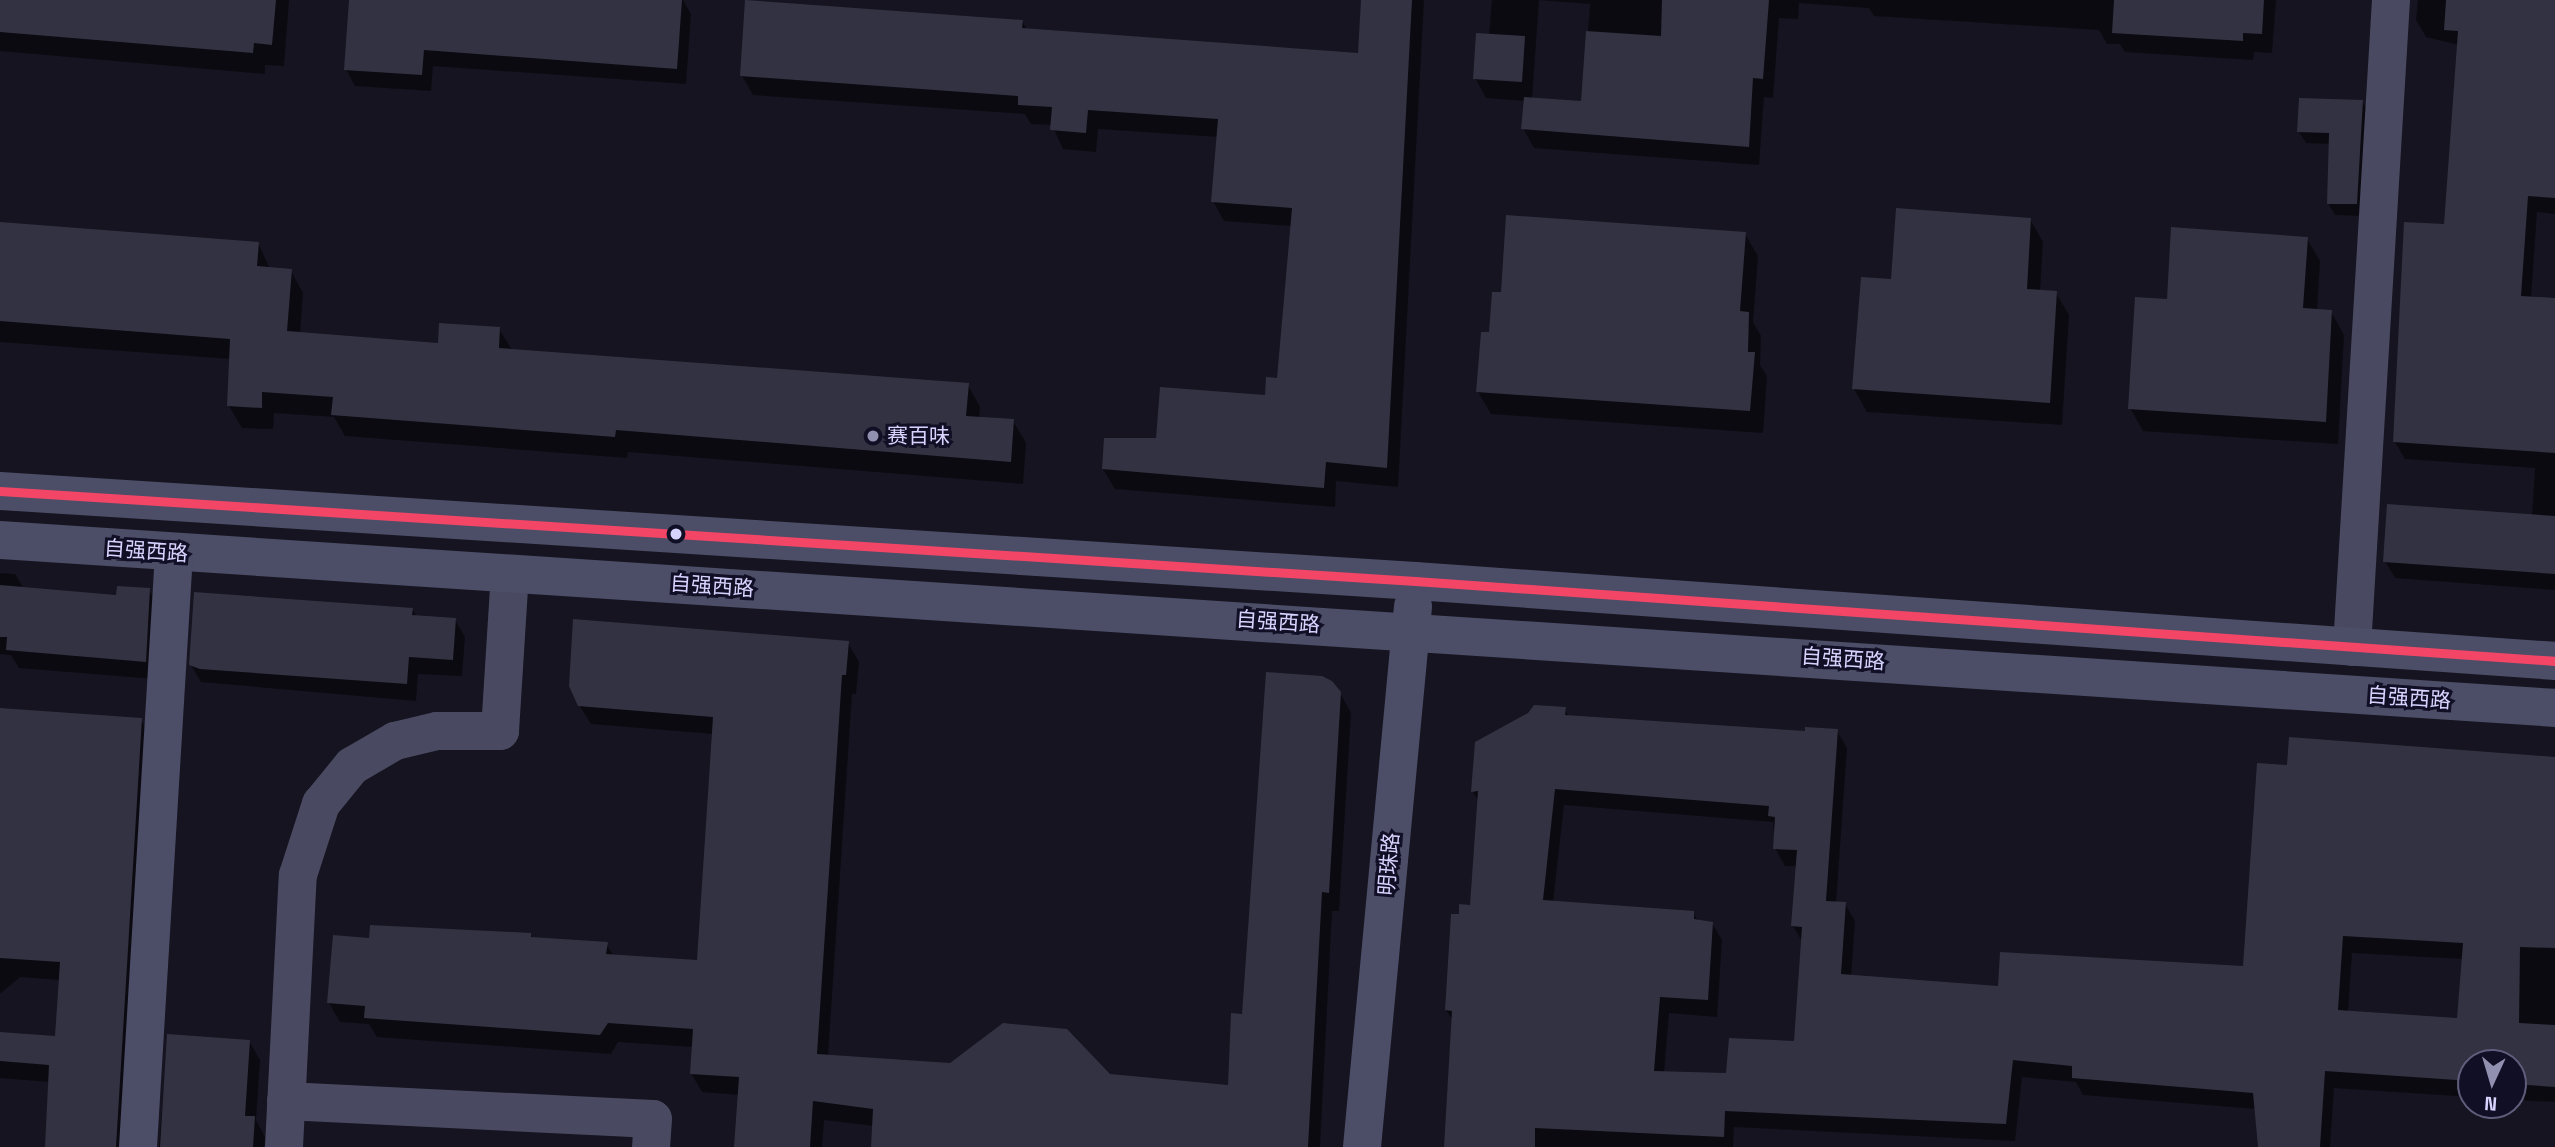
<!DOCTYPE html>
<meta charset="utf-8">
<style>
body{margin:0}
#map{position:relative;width:2555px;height:1147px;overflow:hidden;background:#151420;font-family:"Space Grotesk","Noto Sans SC",sans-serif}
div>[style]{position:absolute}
.shadow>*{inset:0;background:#0007}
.building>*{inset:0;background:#333242}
.street>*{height:38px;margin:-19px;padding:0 19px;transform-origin:19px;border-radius:19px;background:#494a61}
.secondary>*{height:38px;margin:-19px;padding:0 19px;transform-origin:19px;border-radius:19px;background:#4c4d67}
.bus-1>*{height:9px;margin:-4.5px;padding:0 4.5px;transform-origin:4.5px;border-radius:4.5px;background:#f34667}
.dots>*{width:19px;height:19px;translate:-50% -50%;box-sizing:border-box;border:4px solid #110f25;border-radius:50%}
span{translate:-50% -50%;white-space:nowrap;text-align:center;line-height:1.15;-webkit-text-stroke:6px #110f25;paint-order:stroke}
.poi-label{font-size:21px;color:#d6d3fe}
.left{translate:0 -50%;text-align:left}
.street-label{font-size:21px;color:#d6d3fe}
.north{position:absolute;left:2457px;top:1049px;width:70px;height:70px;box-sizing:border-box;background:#110f25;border:2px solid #605d7c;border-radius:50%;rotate:184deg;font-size:19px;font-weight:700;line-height:28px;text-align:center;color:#d6d3fe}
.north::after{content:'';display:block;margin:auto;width:24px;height:32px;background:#9290b0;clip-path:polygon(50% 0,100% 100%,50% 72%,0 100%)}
</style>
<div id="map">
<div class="shadow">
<div style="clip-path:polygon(0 0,289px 0,284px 66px,265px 65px,265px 74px,0 51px)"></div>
<div style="clip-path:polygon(351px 0,683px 0,691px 14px,686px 84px,433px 66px,431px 91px,355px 86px,346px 69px)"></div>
<div style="clip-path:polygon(1363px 0,1424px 0,1398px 487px,1336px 481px,1335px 507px,1115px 489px,1103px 469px,1158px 440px,1266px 396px,1279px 380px,1292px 226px,1224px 221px,1213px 201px,1218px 137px,1098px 129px,1096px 152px,1063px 149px,1052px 125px,1031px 124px,1025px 114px,753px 95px,742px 76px,1022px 21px,1027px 30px,1360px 55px)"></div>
<div style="clip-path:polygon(evenodd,1492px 0,2276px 0,2272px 53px,2254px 52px,2253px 60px,2125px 52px,2120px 44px,2107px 44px,2099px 30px,1874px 16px,1869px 8px,1799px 3px,1798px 19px,1779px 18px,1773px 98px,1764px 97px,1759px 165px,1534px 148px,1523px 128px,1525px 101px,1486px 98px,1475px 78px,1489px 35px,1492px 0,1539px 0,1590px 4px,1583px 103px,1532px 99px,1539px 0)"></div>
<div style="clip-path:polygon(2418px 0,2555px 0,2555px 214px,2537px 212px,2531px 298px,2555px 300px,2555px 590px,2395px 578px,2385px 561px,2532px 516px,2535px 468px,2405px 459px,2395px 442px,2446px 226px,2459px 45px,2426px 37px,2416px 20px)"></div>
<div style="clip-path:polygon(2362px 101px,2369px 113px,2363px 216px,2335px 215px,2328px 203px,2330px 144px,2306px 143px,2299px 132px)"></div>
<div style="clip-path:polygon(2030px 219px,2043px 242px,2040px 292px,2056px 293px,2069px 315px,2062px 425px,1867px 412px,1854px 389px,1893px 281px)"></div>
<div style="clip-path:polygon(0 224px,258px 243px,270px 269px,291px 271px,303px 293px,300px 334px,439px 345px,499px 329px,512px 350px,968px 385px,980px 407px,979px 419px,1013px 421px,1026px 443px,1023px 484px,628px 452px,627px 458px,345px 436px,334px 417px,274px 413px,273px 429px,242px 428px,229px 406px,231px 359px,0 342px)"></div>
<div style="clip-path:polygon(1745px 234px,1758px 256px,1753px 322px,1761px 336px,1760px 365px,1767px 376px,1763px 433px,1491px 414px,1478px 392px,1502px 294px)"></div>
<div style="clip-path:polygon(2307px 239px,2320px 261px,2317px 311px,2331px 312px,2344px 335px,2338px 444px,2143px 431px,2130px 408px,2169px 300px)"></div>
<div style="clip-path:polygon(0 573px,15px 574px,24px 589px,118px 597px,149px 590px,160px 609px,155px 679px,19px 668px,11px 655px,0 654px)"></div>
<div style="clip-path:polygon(412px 609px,417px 617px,455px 620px,465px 637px,462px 676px,418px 674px,416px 701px,201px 682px,191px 665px)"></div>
<div style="clip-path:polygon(848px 643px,859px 662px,856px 694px,852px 694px,828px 1056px,1229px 1087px,1244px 1016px,1340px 693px,1351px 713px,1339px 911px,1332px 911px,1320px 1147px,873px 1147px,874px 1126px,824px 1120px,822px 1147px,736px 1147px,740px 1095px,702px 1092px,691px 1073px,693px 1047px,618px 1042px,611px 1054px,377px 1037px,369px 1024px,340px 1022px,329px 1003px,371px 939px,530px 934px,533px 938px,606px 944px,614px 956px,699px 962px,714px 734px,591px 724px,579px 705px)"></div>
<div style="clip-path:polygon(evenodd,1564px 709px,1569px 717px,1807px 733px,1837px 731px,1847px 748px,1836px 903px,1845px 904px,1855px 921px,1851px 977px,2000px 988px,2245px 968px,2289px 767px,2555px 761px,2555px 1102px,2513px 1100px,2513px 1063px,2471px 1063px,2471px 1097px,2334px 1088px,2330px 1147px,2258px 1147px,2256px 1109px,2083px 1095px,2076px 1082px,2022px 1077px,2015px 1141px,1734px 1127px,1733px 1147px,1446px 1147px,1453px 1021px,1446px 1010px,1460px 916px,1472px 906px,1479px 802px,1473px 792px,1564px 709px,1564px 805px,1773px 822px,1775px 848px,1785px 866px,1797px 866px,1793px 926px,1803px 943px,1796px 1042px,1728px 1075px,1664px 1073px,1669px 1013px,1717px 1017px,1722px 940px,1712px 923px,1698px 921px,1693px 912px,1553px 902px,1564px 805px,1564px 709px,2352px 953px,2463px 959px,2459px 1020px,2348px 1012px,2352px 953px)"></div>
<div style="clip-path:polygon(0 710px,141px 720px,152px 738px,127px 1147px,47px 1147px,50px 1082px,0 1078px,0 1033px,57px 1038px,61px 980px,20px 977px,0 994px)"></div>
<div style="clip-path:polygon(168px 1036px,249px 1041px,260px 1060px,256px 1120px,265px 1137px,264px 1147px,159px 1147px)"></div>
</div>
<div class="building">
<div style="clip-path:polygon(0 0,276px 0,272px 45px,254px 43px,253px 53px,0 32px)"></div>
<div style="clip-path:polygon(349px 0,682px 0,677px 69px,424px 50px,422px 75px,344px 70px)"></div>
<div style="clip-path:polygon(745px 0,1023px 20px,1022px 28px,1358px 53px,1361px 0,1412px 0,1387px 468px,1326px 462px,1324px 488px,1102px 469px,1104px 438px,1156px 438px,1160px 387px,1265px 395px,1266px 377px,1277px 378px,1292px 208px,1211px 202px,1218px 119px,1088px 110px,1086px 133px,1050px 130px,1052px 107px,1018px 105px,1018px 96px,740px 76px)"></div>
<div style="clip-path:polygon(1662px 0,1769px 0,1763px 79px,1753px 78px,1749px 147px,1521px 129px,1524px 97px,1581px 101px,1586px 31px,1661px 36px)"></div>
<div style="clip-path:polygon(2114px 0,2264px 0,2262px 34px,2243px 33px,2243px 41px,2112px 33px)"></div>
<div style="clip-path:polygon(2446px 0,2555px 0,2555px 198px,2528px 196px,2521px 296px,2555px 298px,2555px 453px,2393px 442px,2404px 222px,2444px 224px,2458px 31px,2444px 30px)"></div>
<div style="clip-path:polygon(1476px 33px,1525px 36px,1522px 82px,1473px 79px)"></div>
<div style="clip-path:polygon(2299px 98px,2363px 100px,2357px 204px,2327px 204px,2329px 133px,2297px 132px)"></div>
<div style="clip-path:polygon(1896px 208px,2031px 218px,2027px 289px,2057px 291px,2050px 403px,1852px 389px,1861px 277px,1891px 279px)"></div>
<div style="clip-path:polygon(1506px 215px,1746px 232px,1740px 311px,1749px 312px,1748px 352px,1755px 352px,1750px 411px,1476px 392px,1481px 332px,1489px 332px,1492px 292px,1501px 292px)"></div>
<div style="clip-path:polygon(0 222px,259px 242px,257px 266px,292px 269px,287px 331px,438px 343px,439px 323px,500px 327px,499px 348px,969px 383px,966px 416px,1014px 419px,1011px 462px,616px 430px,615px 437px,331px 415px,333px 397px,262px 392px,262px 408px,227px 406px,230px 339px,0 321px)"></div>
<div style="clip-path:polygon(2171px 227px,2308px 237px,2303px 308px,2332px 310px,2326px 422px,2128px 409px,2135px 297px,2167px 299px)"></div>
<div style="clip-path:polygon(2387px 504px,2555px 516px,2555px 574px,2383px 562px)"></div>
<div style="clip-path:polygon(0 585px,116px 595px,117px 586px,150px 588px,146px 662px,6px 650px,7px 637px,0 637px)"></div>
<div style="clip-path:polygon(194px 592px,413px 608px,412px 615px,456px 618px,453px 660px,409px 657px,407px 684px,200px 669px,189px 665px)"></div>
<div style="clip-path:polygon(573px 619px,849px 641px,846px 675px,842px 675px,817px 1054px,950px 1063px,1003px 1023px,1067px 1029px,1110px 1074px,1228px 1085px,1231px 1013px,1242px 1014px,1266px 672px,1322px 676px,1332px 681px,1341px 692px,1329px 893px,1322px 892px,1308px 1147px,871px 1147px,873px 1109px,813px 1101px,810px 1147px,734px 1147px,739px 1077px,690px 1074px,693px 1029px,608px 1023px,600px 1035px,364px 1018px,365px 1006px,327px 1003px,333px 935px,369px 938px,370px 925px,531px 933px,531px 937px,608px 942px,606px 954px,697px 960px,713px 717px,578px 706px,569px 686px)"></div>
<div style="clip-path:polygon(evenodd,1534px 705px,1566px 707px,1565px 715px,1805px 731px,1805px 727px,1838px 729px,1826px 901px,1846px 902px,1841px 974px,1998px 986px,2000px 952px,2243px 966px,2257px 763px,2287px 765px,2289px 737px,2555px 757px,2555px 948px,2520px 947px,2519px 1023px,2555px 1025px,2555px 1087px,2513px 1084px,2513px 1063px,2471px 1063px,2471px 1081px,2325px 1071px,2320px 1147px,2258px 1147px,2253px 1093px,2072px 1078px,2072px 1066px,2013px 1060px,2006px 1124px,1725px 1111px,1724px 1137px,1535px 1128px,1535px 1147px,1444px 1147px,1452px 1011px,1445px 1010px,1451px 914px,1459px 914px,1459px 904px,1470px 905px,1478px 791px,1471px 792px,1475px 742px,1528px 713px,1534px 705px,1555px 789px,1769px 806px,1768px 816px,1775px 817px,1773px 849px,1797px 850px,1791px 926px,1802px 927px,1794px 1041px,1729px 1038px,1726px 1073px,1654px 1071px,1660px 997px,1708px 1000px,1713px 922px,1694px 919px,1694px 911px,1543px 900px,1555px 789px,1534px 705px,2343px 936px,2463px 943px,2457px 1018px,2338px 1010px,2343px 936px)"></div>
<div style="clip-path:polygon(0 708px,142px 718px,116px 1147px,45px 1147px,49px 1065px,0 1061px,0 1032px,55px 1036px,60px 962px,0 958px)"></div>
<div style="clip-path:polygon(167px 1034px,250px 1040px,245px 1116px,255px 1116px,253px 1147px,160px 1147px)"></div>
</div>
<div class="street">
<div style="left:2352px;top:647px;width:648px;rotate:-86.55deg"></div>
<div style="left:286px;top:1101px;width:367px;rotate:2.8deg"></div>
<div style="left:653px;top:1119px;width:28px;rotate:94deg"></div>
<div style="left:284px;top:1147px;width:272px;rotate:-87.1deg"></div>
<div style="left:298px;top:875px;width:75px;rotate:-72.1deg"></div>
<div style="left:321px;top:804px;width:49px;rotate:-50.8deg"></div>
<div style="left:352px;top:766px;width:50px;rotate:-30.2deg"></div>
<div style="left:395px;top:741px;width:43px;rotate:-13.4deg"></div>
<div style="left:437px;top:731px;width:63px"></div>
<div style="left:500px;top:731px;width:157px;rotate:-86.4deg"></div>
</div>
<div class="secondary">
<div style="left:0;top:491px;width:1418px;rotate:3.64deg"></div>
<div style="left:1415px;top:581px;width:1143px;rotate:4.01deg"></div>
<div style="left:0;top:540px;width:2561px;rotate:3.76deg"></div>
<div style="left:138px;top:1147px;width:595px;rotate:-86.53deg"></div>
<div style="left:1362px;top:1147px;width:543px;rotate:-84.61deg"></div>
</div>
<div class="bus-1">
<div style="left:0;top:491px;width:1418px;rotate:3.64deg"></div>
<div style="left:1415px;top:581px;width:1143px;rotate:4.01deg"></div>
</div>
<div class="dots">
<div style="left:873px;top:436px;background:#9290b0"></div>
<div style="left:676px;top:534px;background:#d6d3fe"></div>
</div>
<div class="poi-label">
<span class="left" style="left:887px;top:436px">赛百味</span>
</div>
<div class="street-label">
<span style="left:146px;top:551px;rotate:4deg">自强西路</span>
<span style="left:712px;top:586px;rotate:4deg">自强西路</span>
<span style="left:1278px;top:622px;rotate:4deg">自强西路</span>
<span style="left:1843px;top:659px;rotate:4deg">自强西路</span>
<span style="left:2409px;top:698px;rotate:4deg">自强西路</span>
<span style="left:1389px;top:864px;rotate:-85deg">明珠路</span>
</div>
<div class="north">N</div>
</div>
